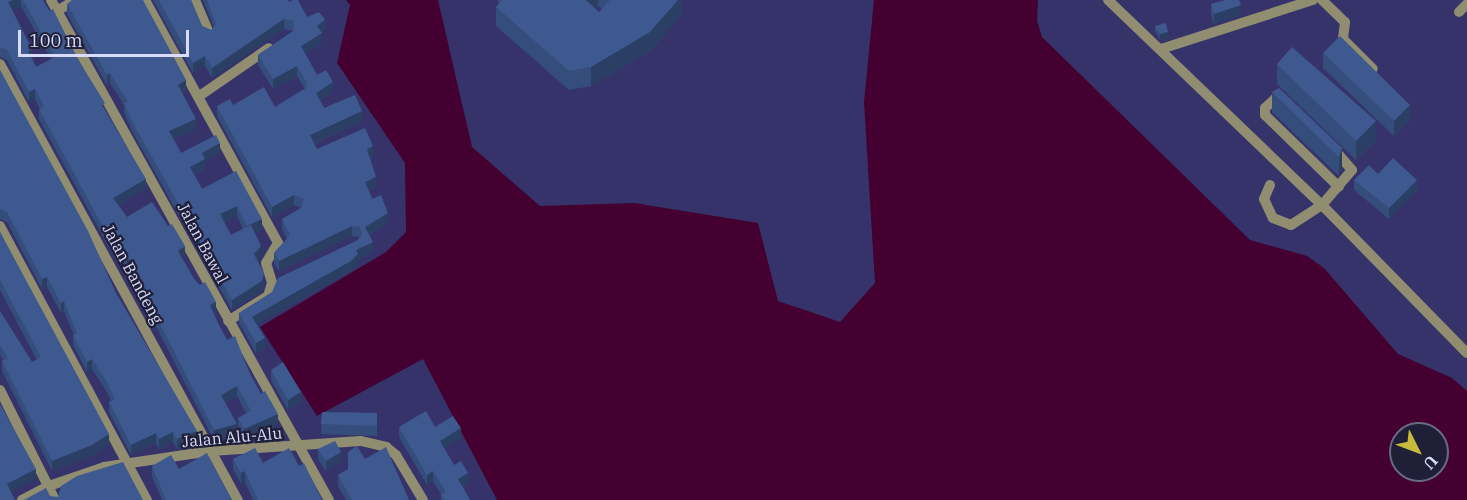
<!DOCTYPE html>
<style>
body{margin:0}
#map{position:relative;width:1467px;height:500px;overflow:hidden;background:#36336a;font-family:"IBM Plex Serif",serif}
div>[style]{position:absolute}
.water>*{inset:0;background:#430030}
.minor>*{height:10px;margin:-5px;padding:0 5px;transform-origin:5px;border-radius:5px;background:#908d70}
.wall>*{inset:0;background:#354d7b}
.shaded-wall>*{inset:0;background:#2b3e64}
.building>*{inset:0;background:#3e598f}
span{translate:-50% -50%;white-space:nowrap;text-align:center;line-height:1.15;-webkit-text-stroke:4.5px #1f1f38;paint-order:stroke}
.street-label{font-size:16px;color:#d9dbfd}
.north{position:absolute;left:1389px;top:422px;width:60px;height:60px;box-sizing:border-box;background:#1f1f38;border:2px solid #696a87;border-radius:50%;rotate:132deg;font-size:16px;font-weight:700;line-height:24px;text-align:center;color:#d9dbfd}
.north::after{content:'';display:block;margin:auto;width:21px;height:27px;background:#c8bb3b;clip-path:polygon(50% 0,100% 100%,50% 72%,0 100%)}
.scale{position:absolute;left:18px;top:30px;width:171px;height:27px;box-sizing:border-box;border:3px solid #d9dbfd;border-top:0;padding-left:8px;font-size:18px;line-height:21px;white-space:nowrap;color:#d9dbfd;-webkit-text-stroke:4px #1f1f38;paint-order:stroke}
</style>
<div id="map">
<div class="water">
<div style="clip-path:polygon(evenodd,346px 0,438px 0,472px 147px,540px 206px,634px 203px,758px 223px,778px 301px,840px 322px,875px 283px,864px 102px,874px 0,1038px 0,1037px 21px,1042px 37px,1250px 240px,1307px 256px,1324px 268px,1398px 354px,1452px 378px,1467px 391px,1467px 500px,497px 500px,423px 359px,317px 416px,260px 327px,386px 252px,406px 232px,405px 163px,337px 63px,350px 5px,346px 0,1401px 434px,1437px 434px,1437px 470px,1401px 470px,1401px 434px)"></div>
</div>
<div class="minor">
<div style="left:51px;top:0;width:572px;rotate:60.93deg"></div>
<div style="left:145px;top:0;width:277px;rotate:61.3deg"></div>
<div style="left:278px;top:243px;width:23px;rotate:121deg"></div>
<div style="left:266px;top:263px;width:21px;rotate:73deg"></div>
<div style="left:272px;top:283px;width:14px;rotate:107deg"></div>
<div style="left:268px;top:296px;width:47px;rotate:148deg"></div>
<div style="left:195px;top:0;width:36px;rotate:67deg"></div>
<div style="left:1108px;top:0;width:296px;rotate:43.8deg"></div>
<div style="left:1322px;top:205px;width:46px;rotate:-49.4deg"></div>
<div style="left:1352px;top:170px;width:29px;rotate:-131deg"></div>
<div style="left:1322px;top:0;width:32px;rotate:44deg"></div>
<div style="left:1345px;top:22px;width:17px;rotate:97deg"></div>
<div style="left:1343px;top:39px;width:42px;rotate:45deg"></div>
<div style="left:57px;top:11px;width:21px;rotate:-31deg"></div>
<div style="left:1459px;top:12px;width:11px;rotate:-45deg"></div>
<div style="left:1161px;top:49px;width:160px;rotate:-17.9deg"></div>
<div style="left:0;top:64px;width:497px;rotate:61.4deg"></div>
<div style="left:198px;top:97px;width:86px;rotate:-34.6deg"></div>
<div style="left:1285px;top:103px;width:11px;rotate:-158deg"></div>
<div style="left:1275px;top:99px;width:13px;rotate:138deg"></div>
<div style="left:1265px;top:108px;width:7px;rotate:90deg"></div>
<div style="left:1265px;top:115px;width:103px;rotate:44.2deg"></div>
<div style="left:1270px;top:185px;width:15px;rotate:113deg"></div>
<div style="left:1264px;top:199px;width:21px;rotate:65deg"></div>
<div style="left:1273px;top:218px;width:19px;rotate:21deg"></div>
<div style="left:1291px;top:225px;width:37px;rotate:-33deg"></div>
<div style="left:1322px;top:205px;width:207px;rotate:45.6deg"></div>
<div style="left:0;top:226px;width:311px;rotate:61.8deg"></div>
<div style="left:0;top:390px;width:123px;rotate:63.4deg"></div>
<div style="left:22px;top:500px;width:27px;rotate:-28deg"></div>
<div style="left:46px;top:487px;width:61px;rotate:-19deg"></div>
<div style="left:104px;top:467px;width:108px;rotate:-8.5deg"></div>
<div style="left:211px;top:451px;width:150px;rotate:-3.8deg"></div>
<div style="left:361px;top:441px;width:26px;rotate:13deg"></div>
<div style="left:386px;top:447px;width:13px;rotate:39deg"></div>
<div style="left:396px;top:455px;width:52px;rotate:59deg"></div>
</div>
<div class="wall">
<div style="clip-path:polygon(evenodd,0 0,43px 0,77px 58px,146px 189px,118px 205px,127px 217px,185px 256px,182px 258px,194px 279px,216px 312px,213px 313px,219px 325px,227px 340px,250px 374px,278px 424px,244px 439px,238px 428px,238px 418px,246px 413px,237px 396px,225px 403px,237px 434px,214px 440px,158px 330px,133px 291px,133px 281px,136px 279px,130px 269px,127px 270px,121px 260px,117px 262px,39px 119px,39px 109px,40px 109px,35px 99px,29px 102px,7px 60px,0 57px,0 0,21px 6px,51px 59px,36px 67px,12px 10px,21px 6px)"></div>
<div style="clip-path:polygon(153px 0,191px 0,202px 26px,211px 30px,214px 27px,203px 0,288px 0,289px 2px,325px 30px,321px 33px,322px 43px,305px 54px,317px 75px,333px 92px,320px 101px,324px 108px,362px 121px,314px 144px,317px 149px,373px 156px,370px 158px,376px 187px,369px 190px,372px 199px,388px 223px,369px 235px,373px 252px,358px 260px,358px 264px,351px 271px,257px 324px,265px 348px,256px 353px,239px 323px,239px 313px,358px 240px,360px 237px,352px 236px,279px 271px,274px 263px,274px 253px,287px 239px,282px 229px,282px 219px,301px 208px,294px 205px,272px 217px,217px 116px,217px 106px,233px 105px,275px 107px,305px 89px,297px 76px,273px 89px,258px 65px,258px 55px,293px 31px,284px 29px,212px 78px,205px 66px,193px 73px)"></div>
<div style="clip-path:polygon(evenodd,498px 0,682px 0,682px 15px,650px 51px,591px 86px,569px 90px,496px 26px,496px 7px,499px 5px,498px 0,598px 6px,602px 9px,599px 12px,595px 9px,598px 6px)"></div>
<div style="clip-path:polygon(evenodd,67px 4px,186px 90px,182px 92px,196px 129px,174px 139px,181px 153px,220px 153px,205px 161px,205px 169px,194px 175px,202px 189px,236px 171px,262px 229px,255px 232px,261px 256px,257px 260px,264px 283px,262px 291px,232px 310px,133px 133px,124px 113px,124px 105px,110px 83px,107px 85px,67px 14px,67px 4px,237px 216px,243px 229px,231px 235px,224px 222px,237px 216px)"></div>
<div style="clip-path:polygon(1211px 4px,1241px 15px,1214px 24px,1211px 15px)"></div>
<div style="clip-path:polygon(1155px 26px,1168px 38px,1160px 40px,1155px 31px)"></div>
<div style="clip-path:polygon(1323px 53px,1410px 120px,1394px 136px,1323px 68px)"></div>
<div style="clip-path:polygon(1277px 64px,1376px 140px,1356px 160px,1277px 84px)"></div>
<div style="clip-path:polygon(0 70px,116px 293px,197px 441px,177px 449px,173px 442px,159px 449px,156px 443px,131px 455px,109px 412px,109px 402px,111px 401px,107px 392px,92px 369px,87px 372px,73px 345px,73px 335px,74px 335px,64px 311px,61px 313px,47px 287px,42px 289px,7px 222px,0 219px)"></div>
<div style="clip-path:polygon(1272px 92px,1342px 148px,1342px 167px,1339px 176px,1272px 112px)"></div>
<div style="clip-path:polygon(1378px 174px,1417px 190px,1389px 219px,1354px 190px,1354px 180px)"></div>
<div style="clip-path:polygon(0 232px,109px 444px,92px 456px,52px 471px,2px 371px,2px 361px,3px 360px,0 355px,0 311px,32px 362px,37px 360px,0 290px)"></div>
<div style="clip-path:polygon(271px 370px,301px 403px,288px 410px,271px 380px)"></div>
<div style="clip-path:polygon(322px 412px,377px 413px,377px 436px,321px 434px)"></div>
<div style="clip-path:polygon(399px 427px,435px 427px,461px 438px,444px 448px,454px 465px,468px 484px,463px 487px,470px 500px,441px 500px,441px 494px,433px 481px,427px 485px,399px 437px)"></div>
<div style="clip-path:polygon(318px 449px,341px 462px,326px 471px,318px 459px)"></div>
<div style="clip-path:polygon(233px 459px,263px 463px,299px 466px,322px 500px,253px 500px,245px 482px,241px 484px,233px 469px)"></div>
<div style="clip-path:polygon(365px 459px,409px 500px,346px 500px,338px 486px,338px 475px)"></div>
<div style="clip-path:polygon(152px 466px,179px 469px,232px 500px,162px 500px,152px 477px)"></div>
</div>
<div class="shaded-wall">
<div style="clip-path:polygon(13px 0,21px 0,21px 6px,8px 13px,8px 2px)"></div>
<div style="clip-path:polygon(586px 0,598px 0,598px 6px,586px 19px)"></div>
<div style="clip-path:polygon(673px 0,682px 0,682px 15px,650px 51px,591px 86px,591px 67px)"></div>
<div style="clip-path:polygon(1241px 5px,1241px 15px,1214px 24px,1214px 14px)"></div>
<div style="clip-path:polygon(284px 19px,284px 29px,212px 78px,212px 68px)"></div>
<div style="clip-path:polygon(325px 20px,325px 30px,317px 36px,317px 26px)"></div>
<div style="clip-path:polygon(1168px 32px,1168px 38px,1160px 40px,1160px 34px)"></div>
<div style="clip-path:polygon(322px 33px,322px 43px,301px 56px,301px 46px)"></div>
<div style="clip-path:polygon(32px 49px,32px 59px,28px 51px)"></div>
<div style="clip-path:polygon(205px 56px,205px 66px,193px 73px,193px 63px)"></div>
<div style="clip-path:polygon(297px 66px,297px 76px,273px 89px,273px 79px)"></div>
<div style="clip-path:polygon(110px 73px,110px 83px,107px 85px,107px 75px)"></div>
<div style="clip-path:polygon(186px 80px,186px 90px,178px 95px,178px 85px)"></div>
<div style="clip-path:polygon(333px 82px,333px 92px,316px 103px,316px 93px)"></div>
<div style="clip-path:polygon(35px 89px,35px 99px,29px 102px,29px 92px)"></div>
<div style="clip-path:polygon(1410px 105px,1410px 120px,1394px 136px,1394px 121px)"></div>
<div style="clip-path:polygon(362px 111px,362px 121px,310px 145px,310px 135px)"></div>
<div style="clip-path:polygon(196px 119px,196px 129px,169px 141px,169px 131px)"></div>
<div style="clip-path:polygon(1376px 121px,1376px 140px,1356px 160px,1356px 141px)"></div>
<div style="clip-path:polygon(220px 143px,220px 153px,205px 161px,205px 169px,190px 177px,190px 167px,202px 153px)"></div>
<div style="clip-path:polygon(373px 146px,373px 156px,367px 159px,367px 149px)"></div>
<div style="clip-path:polygon(1342px 148px,1342px 167px,1339px 176px,1339px 157px)"></div>
<div style="clip-path:polygon(376px 177px,376px 187px,365px 192px,365px 182px)"></div>
<div style="clip-path:polygon(146px 179px,146px 189px,113px 208px,113px 198px)"></div>
<div style="clip-path:polygon(1417px 180px,1417px 190px,1389px 219px,1389px 208px)"></div>
<div style="clip-path:polygon(294px 195px,294px 205px,272px 217px,272px 207px)"></div>
<div style="clip-path:polygon(237px 206px,237px 216px,220px 224px,220px 214px)"></div>
<div style="clip-path:polygon(388px 213px,388px 223px,365px 237px,365px 227px)"></div>
<div style="clip-path:polygon(262px 219px,262px 229px,247px 236px,247px 226px)"></div>
<div style="clip-path:polygon(352px 226px,352px 236px,279px 271px,279px 261px)"></div>
<div style="clip-path:polygon(373px 242px,373px 252px,358px 260px,358px 264px,351px 271px,252px 327px,252px 317px,356px 250px)"></div>
<div style="clip-path:polygon(185px 246px,185px 256px,178px 261px,178px 251px)"></div>
<div style="clip-path:polygon(261px 246px,261px 256px,254px 264px,254px 254px)"></div>
<div style="clip-path:polygon(121px 249px,121px 260px,117px 262px,117px 252px)"></div>
<div style="clip-path:polygon(130px 259px,130px 269px,127px 270px,127px 260px)"></div>
<div style="clip-path:polygon(264px 273px,264px 283px,262px 291px,232px 310px,232px 300px)"></div>
<div style="clip-path:polygon(47px 277px,47px 287px,42px 289px,42px 279px)"></div>
<div style="clip-path:polygon(64px 301px,64px 311px,61px 313px,61px 303px)"></div>
<div style="clip-path:polygon(216px 302px,216px 312px,210px 315px,210px 305px)"></div>
<div style="clip-path:polygon(265px 338px,265px 348px,256px 353px,256px 343px)"></div>
<div style="clip-path:polygon(92px 359px,92px 369px,87px 372px,87px 362px)"></div>
<div style="clip-path:polygon(237px 386px,237px 396px,221px 405px,221px 395px)"></div>
<div style="clip-path:polygon(301px 392px,301px 403px,288px 410px,288px 400px)"></div>
<div style="clip-path:polygon(278px 414px,278px 424px,244px 439px,244px 429px)"></div>
<div style="clip-path:polygon(237px 424px,237px 434px,214px 440px,214px 430px)"></div>
<div style="clip-path:polygon(461px 428px,461px 438px,440px 451px,440px 441px)"></div>
<div style="clip-path:polygon(197px 431px,197px 441px,177px 449px,177px 439px)"></div>
<div style="clip-path:polygon(173px 432px,173px 442px,159px 449px,159px 439px)"></div>
<div style="clip-path:polygon(156px 433px,156px 443px,131px 455px,131px 445px)"></div>
<div style="clip-path:polygon(109px 434px,109px 444px,92px 456px,52px 471px,52px 461px)"></div>
<div style="clip-path:polygon(341px 452px,341px 462px,326px 471px,326px 461px)"></div>
<div style="clip-path:polygon(36px 469px,36px 479px,7px 494px,7px 484px)"></div>
<div style="clip-path:polygon(245px 471px,245px 482px,241px 484px,241px 473px)"></div>
<div style="clip-path:polygon(433px 471px,433px 481px,427px 485px,427px 475px)"></div>
<div style="clip-path:polygon(468px 473px,468px 484px,458px 489px,458px 479px)"></div>
</div>
<div class="building">
<div style="clip-path:polygon(0 0,13px 0,8px 2px,32px 49px,28px 51px,36px 67px,55px 57px,23px 0,43px 0,49px 11px,53px 9px,77px 58px,105px 103px,102px 105px,146px 179px,113px 198px,127px 217px,152px 202px,168px 226px,172px 224px,185px 246px,178px 251px,194px 279px,200px 285px,205px 282px,216px 302px,210px 305px,219px 325px,227px 340px,235px 336px,250px 374px,261px 394px,265px 391px,278px 414px,244px 429px,238px 418px,251px 411px,237px 386px,221px 395px,237px 424px,214px 430px,158px 320px,133px 281px,141px 277px,130px 259px,127px 260px,121px 249px,117px 252px,114px 247px,39px 109px,44px 106px,35px 89px,29px 92px,7px 50px,0 47px)"></div>
<div style="clip-path:polygon(72px 0,143px 0,186px 80px,178px 85px,196px 119px,169px 131px,181px 153px,216px 135px,220px 143px,202px 153px,205px 159px,190px 167px,202px 189px,236px 171px,262px 219px,247px 226px,237px 206px,220px 214px,231px 235px,251px 225px,261px 246px,254px 254px,264px 273px,262px 281px,232px 300px,133px 123px,124px 103px,128px 102px,110px 73px,107px 75px,67px 4px)"></div>
<div style="clip-path:polygon(159px 0,191px 0,202px 26px,211px 30px,216px 24px,207px 0,288px 0,289px 2px,293px 0,298px 0,307px 17px,319px 12px,325px 20px,317px 26px,322px 33px,301px 46px,317px 75px,326px 70px,333px 82px,316px 93px,324px 108px,355px 95px,362px 111px,310px 135px,317px 149px,365px 128px,373px 146px,367px 149px,376px 177px,365px 182px,372px 199px,381px 195px,388px 213px,365px 227px,373px 242px,356px 250px,358px 254px,351px 261px,252px 317px,265px 338px,256px 343px,239px 313px,272px 292px,278px 278px,358px 240px,362px 234px,360px 227px,352px 226px,279px 261px,274px 253px,290px 235px,282px 219px,301px 208px,304px 199px,294px 195px,272px 207px,217px 106px,230px 99px,233px 105px,264px 87px,275px 107px,306px 88px,307px 83px,297px 66px,273px 79px,258px 55px,293px 31px,294px 21px,284px 19px,212px 68px,205px 56px,193px 63px)"></div>
<div style="clip-path:polygon(502px 0,586px 0,599px 12px,610px 0,678px 0,650px 32px,591px 67px,569px 71px,496px 7px)"></div>
<div style="clip-path:polygon(1225px 0,1239px 0,1241px 5px,1214px 14px,1211px 4px)"></div>
<div style="clip-path:polygon(1166px 23px,1168px 32px,1160px 34px,1155px 26px)"></div>
<div style="clip-path:polygon(1340px 36px,1410px 105px,1394px 121px,1323px 53px)"></div>
<div style="clip-path:polygon(1292px 47px,1376px 121px,1356px 141px,1277px 64px)"></div>
<div style="clip-path:polygon(0 70px,88px 231px,116px 293px,197px 431px,177px 439px,173px 432px,159px 439px,156px 433px,131px 445px,109px 402px,115px 399px,107px 382px,92px 359px,87px 362px,73px 335px,77px 333px,64px 301px,61px 303px,47px 277px,42px 279px,7px 212px,0 209px)"></div>
<div style="clip-path:polygon(1279px 88px,1342px 148px,1339px 157px,1272px 92px)"></div>
<div style="clip-path:polygon(1393px 158px,1417px 180px,1389px 208px,1354px 180px,1369px 165px,1378px 174px)"></div>
<div style="clip-path:polygon(0 232px,109px 434px,92px 445px,52px 461px,2px 361px,8px 358px,0 345px,0 311px,32px 362px,41px 357px,0 280px)"></div>
<div style="clip-path:polygon(283px 362px,301px 392px,288px 400px,271px 370px)"></div>
<div style="clip-path:polygon(0 404px,36px 469px,7px 484px,15px 500px,0 500px)"></div>
<div style="clip-path:polygon(426px 411px,435px 427px,453px 416px,461px 428px,440px 441px,454px 465px,461px 461px,468px 473px,458px 479px,470px 500px,445px 500px,441px 495px,446px 492px,433px 471px,427px 475px,399px 427px)"></div>
<div style="clip-path:polygon(322px 412px,377px 413px,377px 426px,321px 424px)"></div>
<div style="clip-path:polygon(335px 441px,341px 452px,326px 461px,318px 449px)"></div>
<div style="clip-path:polygon(357px 446px,365px 459px,386px 447px,409px 500px,352px 500px,338px 475px,348px 469px,348px 452px)"></div>
<div style="clip-path:polygon(255px 448px,263px 463px,289px 448px,299px 466px,304px 463px,322px 500px,258px 500px,245px 471px,241px 473px,233px 459px)"></div>
<div style="clip-path:polygon(207px 453px,232px 500px,166px 500px,152px 466px,171px 455px,179px 469px)"></div>
<div style="clip-path:polygon(123px 462px,143px 500px,24px 500px,46px 488px,50px 496px,58px 497px,61px 486px,77px 476px)"></div>
</div>
<div class="street-label">
<span style="left:203px;top:243px;rotate:62deg">Jalan Bawal</span>
<span style="left:133px;top:274px;rotate:62deg">Jalan Bandeng</span>
<span style="left:232px;top:437px;rotate:-5deg">Jalan Alu-Alu</span>
</div>
<div class="north">U</div>
<div class="scale">100 m</div>
</div>
